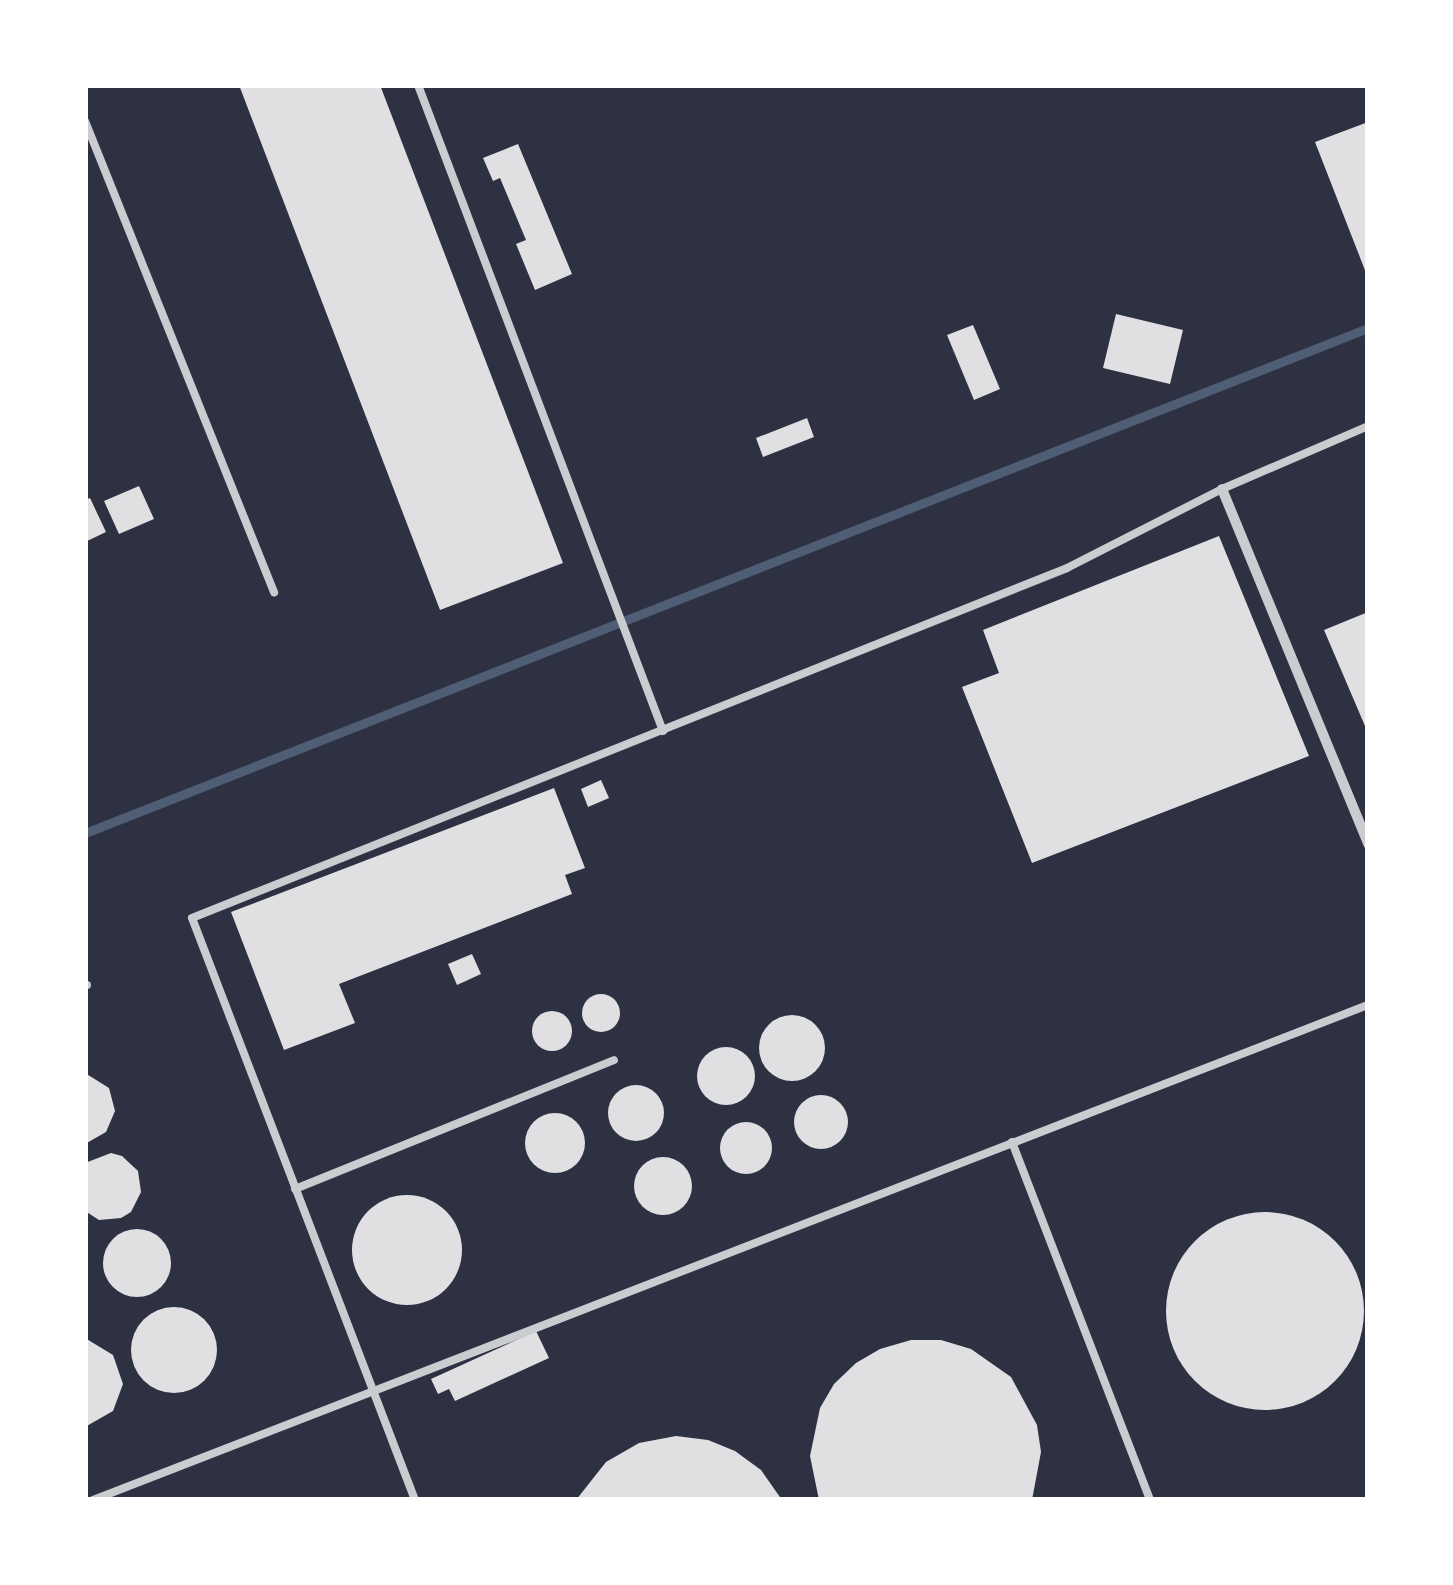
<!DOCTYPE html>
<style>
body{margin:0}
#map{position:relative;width:1453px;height:1585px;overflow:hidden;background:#2d3142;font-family:Signika,sans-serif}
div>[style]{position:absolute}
.stream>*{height:9px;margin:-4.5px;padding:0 4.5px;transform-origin:4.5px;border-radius:4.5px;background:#4f5d75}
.building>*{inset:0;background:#e0e0e3}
.round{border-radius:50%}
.service>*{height:8px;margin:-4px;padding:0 4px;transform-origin:4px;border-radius:4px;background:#caccd0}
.minor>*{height:10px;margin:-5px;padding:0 5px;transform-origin:5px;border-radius:5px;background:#caccd0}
span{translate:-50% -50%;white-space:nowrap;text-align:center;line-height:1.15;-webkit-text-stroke:10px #fff;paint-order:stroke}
.frame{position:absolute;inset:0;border:88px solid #fff;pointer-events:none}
</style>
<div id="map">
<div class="stream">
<div style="left:85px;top:833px;width:1379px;rotate:-21.49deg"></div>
</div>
<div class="building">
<div style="clip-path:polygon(239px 85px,380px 85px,563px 563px,440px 610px)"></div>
<div style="clip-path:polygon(1368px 122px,1368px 278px,1315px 142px)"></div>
<div style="clip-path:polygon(518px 144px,572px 274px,535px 290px,516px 244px,526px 240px,500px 178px,493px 181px,483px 158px)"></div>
<div style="clip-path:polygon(1116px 314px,1183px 330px,1170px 384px,1103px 368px)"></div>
<div style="clip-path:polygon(973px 325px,1000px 389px,974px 400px,947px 335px)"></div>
<div style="clip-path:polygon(807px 418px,814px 437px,763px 457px,756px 438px)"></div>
<div style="clip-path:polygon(139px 486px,154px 519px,119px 534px,104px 501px)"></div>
<div style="clip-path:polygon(90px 498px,106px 532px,85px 542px,85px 500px)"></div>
<div style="clip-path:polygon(1219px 536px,1309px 756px,1032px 863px,962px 687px,999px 673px,983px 630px)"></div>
<div style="clip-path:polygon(1368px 612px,1368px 733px,1324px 630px)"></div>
<div style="clip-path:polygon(601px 780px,609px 798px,588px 807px,581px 789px)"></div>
<div style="clip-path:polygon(554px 788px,585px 868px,565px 875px,572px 894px,339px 984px,355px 1023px,284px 1050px,231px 912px)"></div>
<div style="clip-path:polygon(472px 954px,481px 974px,457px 985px,448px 964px)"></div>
<div class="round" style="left:582px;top:994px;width:38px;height:38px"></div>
<div class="round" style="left:532px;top:1011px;width:40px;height:40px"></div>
<div class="round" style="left:759px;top:1015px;width:66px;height:66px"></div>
<div class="round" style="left:697px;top:1047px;width:58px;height:58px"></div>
<div style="clip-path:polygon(85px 1073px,109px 1088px,115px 1111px,106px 1132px,85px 1144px)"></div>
<div class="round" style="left:608px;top:1085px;width:56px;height:56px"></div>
<div class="round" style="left:794px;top:1095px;width:54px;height:54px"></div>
<div class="round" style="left:525px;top:1113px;width:60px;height:60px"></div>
<div class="round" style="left:720px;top:1122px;width:52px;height:52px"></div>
<div style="clip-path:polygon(111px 1153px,122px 1156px,138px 1171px,141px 1192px,131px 1212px,121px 1218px,99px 1220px,85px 1211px,85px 1163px)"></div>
<div class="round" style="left:634px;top:1157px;width:58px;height:58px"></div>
<div class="round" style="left:352px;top:1195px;width:110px;height:110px"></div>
<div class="round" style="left:1166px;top:1212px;width:198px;height:198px"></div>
<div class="round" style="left:103px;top:1229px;width:68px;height:68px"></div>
<div class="round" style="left:131px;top:1307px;width:86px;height:86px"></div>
<div style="clip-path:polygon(536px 1331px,549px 1358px,455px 1401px,449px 1389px,438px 1394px,431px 1379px)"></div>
<div style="clip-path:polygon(85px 1338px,113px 1355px,123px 1384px,113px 1411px,85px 1427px)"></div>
<div style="clip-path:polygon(911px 1340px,941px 1340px,971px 1349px,1011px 1377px,1037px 1425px,1041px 1452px,1032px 1500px,819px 1500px,810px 1456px,820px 1408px,834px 1384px,856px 1363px,880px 1349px)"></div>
<div style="clip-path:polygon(676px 1436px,708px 1440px,735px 1451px,761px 1470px,782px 1500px,576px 1500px,606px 1462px,639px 1443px)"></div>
</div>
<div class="service">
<div style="left:418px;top:85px;width:691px;rotate:69.23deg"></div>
<div style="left:85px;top:121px;width:508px;rotate:68.14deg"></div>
<div style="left:85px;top:985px;width:2px"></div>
<div style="left:1012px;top:1142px;width:384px;rotate:68.9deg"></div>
<div style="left:295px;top:1189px;width:344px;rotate:-22deg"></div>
<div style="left:93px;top:1500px;width:1368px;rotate:-21.22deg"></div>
<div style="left:415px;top:1500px;width:623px;rotate:-110.96deg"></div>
<div style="left:192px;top:918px;width:942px;rotate:-21.8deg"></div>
<div style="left:1067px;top:568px;width:174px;rotate:-27deg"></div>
<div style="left:1222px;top:489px;width:159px;rotate:-23.3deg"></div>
</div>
<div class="minor">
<div style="left:1222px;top:489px;width:384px;rotate:67.6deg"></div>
</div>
<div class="frame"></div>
</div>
